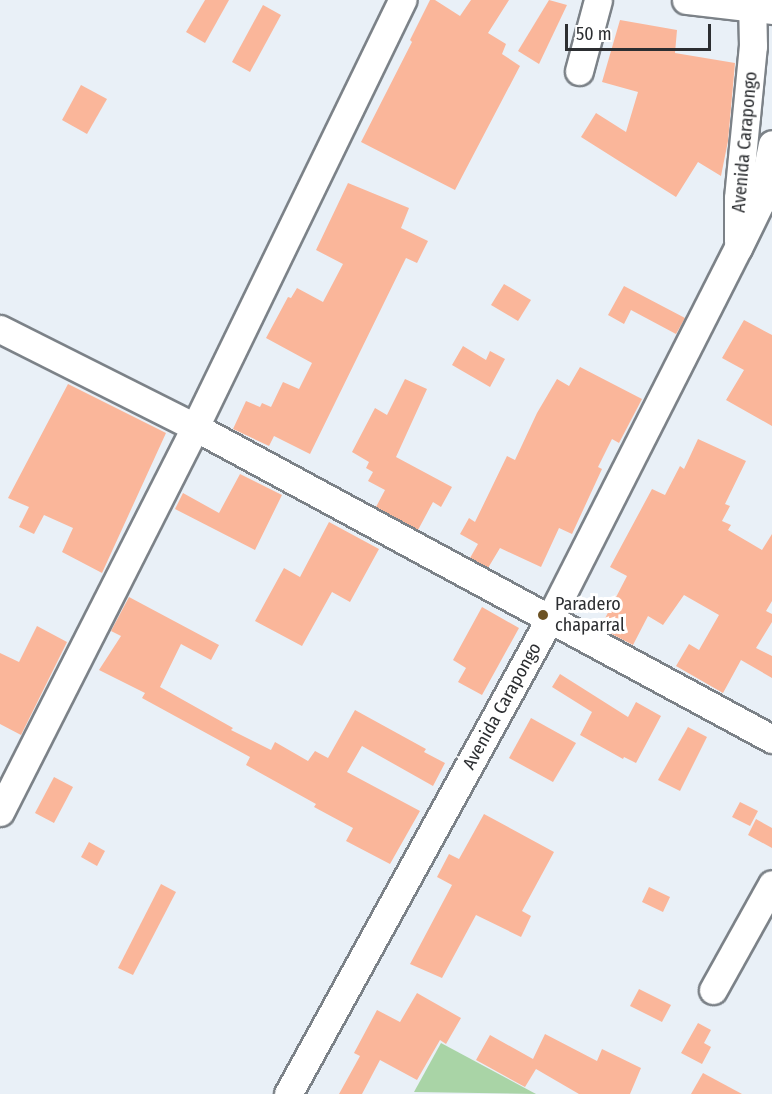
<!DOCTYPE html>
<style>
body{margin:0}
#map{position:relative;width:772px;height:1094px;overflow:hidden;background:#e9f0f7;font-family:"Fira Sans Condensed",sans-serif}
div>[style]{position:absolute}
.green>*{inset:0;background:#a9d4a6}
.building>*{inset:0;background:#fab69a}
.roads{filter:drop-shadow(2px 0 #7c8288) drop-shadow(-2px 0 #7c8288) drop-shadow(0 2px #7c8288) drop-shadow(0 -2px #7c8288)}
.minor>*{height:27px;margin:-13.5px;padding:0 13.5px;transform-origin:13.5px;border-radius:13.5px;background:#fff}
.dots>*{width:16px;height:16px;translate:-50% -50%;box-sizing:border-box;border:3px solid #fff;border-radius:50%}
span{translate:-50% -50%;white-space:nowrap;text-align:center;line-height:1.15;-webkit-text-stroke:6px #fff;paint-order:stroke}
.street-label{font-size:18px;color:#2c2e31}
.poi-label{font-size:18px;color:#2c2e31}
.left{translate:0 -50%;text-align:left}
.scale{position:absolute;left:565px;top:24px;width:146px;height:27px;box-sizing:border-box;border:3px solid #2c2e31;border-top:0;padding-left:8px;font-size:18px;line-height:21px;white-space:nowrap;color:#2c2e31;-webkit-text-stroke:4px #fff;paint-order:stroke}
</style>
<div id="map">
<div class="green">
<div style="clip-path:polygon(441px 1043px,536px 1094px,414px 1092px)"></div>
</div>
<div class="building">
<div style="clip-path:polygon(205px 0,229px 0,205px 43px,186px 32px)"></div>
<div style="clip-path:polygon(430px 0,435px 0,460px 16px,471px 0,509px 0,488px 33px,506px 44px,502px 54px,520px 66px,455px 190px,361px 142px,412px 42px,410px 40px)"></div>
<div style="clip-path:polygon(549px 0,567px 5px,539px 64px,518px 51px)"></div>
<div style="clip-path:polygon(263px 5px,281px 15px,250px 72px,232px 62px)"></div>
<div style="clip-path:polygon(620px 20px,677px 30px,675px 53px,735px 63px,728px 141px,721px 176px,698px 162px,676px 197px,581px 137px,596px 113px,626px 132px,638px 92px,602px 82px)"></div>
<div style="clip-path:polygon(81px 85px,107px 99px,87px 134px,62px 120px)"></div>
<div style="clip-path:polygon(348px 183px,409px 208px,401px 228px,428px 241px,417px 263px,406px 258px,310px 454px,274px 436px,269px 446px,233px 429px,246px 401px,260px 407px,262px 403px,271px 407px,283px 382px,299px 389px,312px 363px,266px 338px,288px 297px,291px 298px,297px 288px,323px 302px,343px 264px,316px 250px)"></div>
<div style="clip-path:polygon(504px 284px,531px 300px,518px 321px,491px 305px)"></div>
<div style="clip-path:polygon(624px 286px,685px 318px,676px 334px,631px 310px,624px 324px,608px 315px)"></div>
<div style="clip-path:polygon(744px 320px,772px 335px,772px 426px,726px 400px,744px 370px,722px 358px)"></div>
<div style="clip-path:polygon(463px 346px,486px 360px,490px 351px,505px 359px,490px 387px,452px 365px)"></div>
<div style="clip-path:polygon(580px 367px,642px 399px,619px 443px,612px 439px,598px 467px,602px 469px,572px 534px,559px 528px,541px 567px,500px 548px,488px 568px,470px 558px,478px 544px,460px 534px,469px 518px,475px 522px,507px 456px,515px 460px,537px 413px,557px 379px,569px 386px)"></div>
<div style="clip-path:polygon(405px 379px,427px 389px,396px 457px,452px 487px,441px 507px,433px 502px,418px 530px,376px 507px,385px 490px,368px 481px,373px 472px,366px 468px,369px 462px,352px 452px,375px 408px,387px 415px)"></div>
<div style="clip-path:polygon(68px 384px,166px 433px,102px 573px,62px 552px,73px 528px,44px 515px,34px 534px,19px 527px,29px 507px,8px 498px)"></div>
<div style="clip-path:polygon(698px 439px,746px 461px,725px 504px,730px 506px,722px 521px,731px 525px,728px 530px,762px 550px,772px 534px,772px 601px,766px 611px,772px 614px,772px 622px,756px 648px,772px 656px,772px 678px,741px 660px,723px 693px,676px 666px,689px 644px,699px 650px,719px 615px,684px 595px,663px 625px,648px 616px,633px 645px,600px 628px,627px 576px,610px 567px,652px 489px,665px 495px,680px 466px,684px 469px)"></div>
<div style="clip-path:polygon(240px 474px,282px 495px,255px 550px,175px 509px,183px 493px,219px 513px)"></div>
<div style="clip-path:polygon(329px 522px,379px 549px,350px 602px,332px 592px,302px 646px,255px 621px,284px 568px,300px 577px)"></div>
<div style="clip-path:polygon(129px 597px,219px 645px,211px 660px,181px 644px,160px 687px,233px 728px,231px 730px,271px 750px,275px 742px,308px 761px,315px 751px,328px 758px,355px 710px,426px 749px,424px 752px,445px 763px,433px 786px,362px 746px,347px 772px,420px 811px,390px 864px,346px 841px,353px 828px,314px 807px,316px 804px,246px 765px,250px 757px,142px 698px,145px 693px,99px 670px,121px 636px,111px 631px)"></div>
<div style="clip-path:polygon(482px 607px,519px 628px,482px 695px,458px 682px,466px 668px,453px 660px)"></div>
<div style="clip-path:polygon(37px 626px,67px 642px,21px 735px,0 724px,0 653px,19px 662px)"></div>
<div style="clip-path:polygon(560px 674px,628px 717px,636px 702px,661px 716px,636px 763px,624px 757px,623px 759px,580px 735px,592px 712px,552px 687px)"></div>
<div style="clip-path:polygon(531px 718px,576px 743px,553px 782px,509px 758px)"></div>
<div style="clip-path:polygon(688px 727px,707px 737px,680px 791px,658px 780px)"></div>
<div style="clip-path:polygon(54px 777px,73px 787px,54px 823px,35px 813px)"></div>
<div style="clip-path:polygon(740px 802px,758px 811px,750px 826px,732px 817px)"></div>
<div style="clip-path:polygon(484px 814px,554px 852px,522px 911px,531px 916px,521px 937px,476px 915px,442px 978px,410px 964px,452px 885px,437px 877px,449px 854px,459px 859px)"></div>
<div style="clip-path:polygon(756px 819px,772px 828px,772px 848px,748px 835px)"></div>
<div style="clip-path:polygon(89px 842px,105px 851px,97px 866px,81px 857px)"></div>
<div style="clip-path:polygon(161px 884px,176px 892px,133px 975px,118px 968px)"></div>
<div style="clip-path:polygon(649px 887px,670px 897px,663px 912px,642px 902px)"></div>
<div style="clip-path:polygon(639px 989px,671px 1005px,662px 1022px,630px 1006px)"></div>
<div style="clip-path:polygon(417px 993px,461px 1018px,446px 1044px,440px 1040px,417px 1080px,380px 1060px,362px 1094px,339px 1094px,360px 1056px,354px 1053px,377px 1010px,400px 1022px)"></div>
<div style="clip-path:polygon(698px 1023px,711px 1030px,704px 1043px,711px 1047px,702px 1064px,681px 1053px)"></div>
<div style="clip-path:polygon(545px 1034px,597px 1061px,602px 1049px,641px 1068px,630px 1094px,579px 1094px,536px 1069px,525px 1087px,476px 1060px,490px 1035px,533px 1059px)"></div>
<div style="clip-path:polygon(703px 1073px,742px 1094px,691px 1094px)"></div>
</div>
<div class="roads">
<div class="minor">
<div style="left:686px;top:0;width:87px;rotate:6.6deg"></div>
<div style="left:579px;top:71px;width:73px;rotate:-75deg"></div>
<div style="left:738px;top:241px;width:43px;rotate:-90deg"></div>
<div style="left:738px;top:198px;width:153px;rotate:-84.4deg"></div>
<div style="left:753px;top:46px;width:46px;rotate:-91.2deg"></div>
<div style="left:0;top:329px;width:218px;rotate:26.7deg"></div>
<div style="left:195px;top:427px;width:656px;rotate:28.4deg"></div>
<div style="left:0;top:812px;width:432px;rotate:-63.1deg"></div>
<div style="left:195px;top:427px;width:475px;rotate:-64.1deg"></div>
<div style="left:713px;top:990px;width:121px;rotate:-60.9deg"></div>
<div style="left:288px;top:1094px;width:541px;rotate:-61.16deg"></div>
<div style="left:549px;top:620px;width:417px;rotate:-63.1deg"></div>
<div style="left:738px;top:248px;width:50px;rotate:-63.9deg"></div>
<div style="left:760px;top:203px;width:60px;rotate:-78.5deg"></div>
</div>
</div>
<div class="dots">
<div style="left:543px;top:615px;background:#6c5224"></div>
</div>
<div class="street-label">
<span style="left:745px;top:142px;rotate:-85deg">Avenida Carapongo</span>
<span style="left:502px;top:706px;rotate:-61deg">Avenida Carapongo</span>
</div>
<div class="poi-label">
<span class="left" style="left:555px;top:615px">Paradero<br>chaparral</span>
</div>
<div class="scale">50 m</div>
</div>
